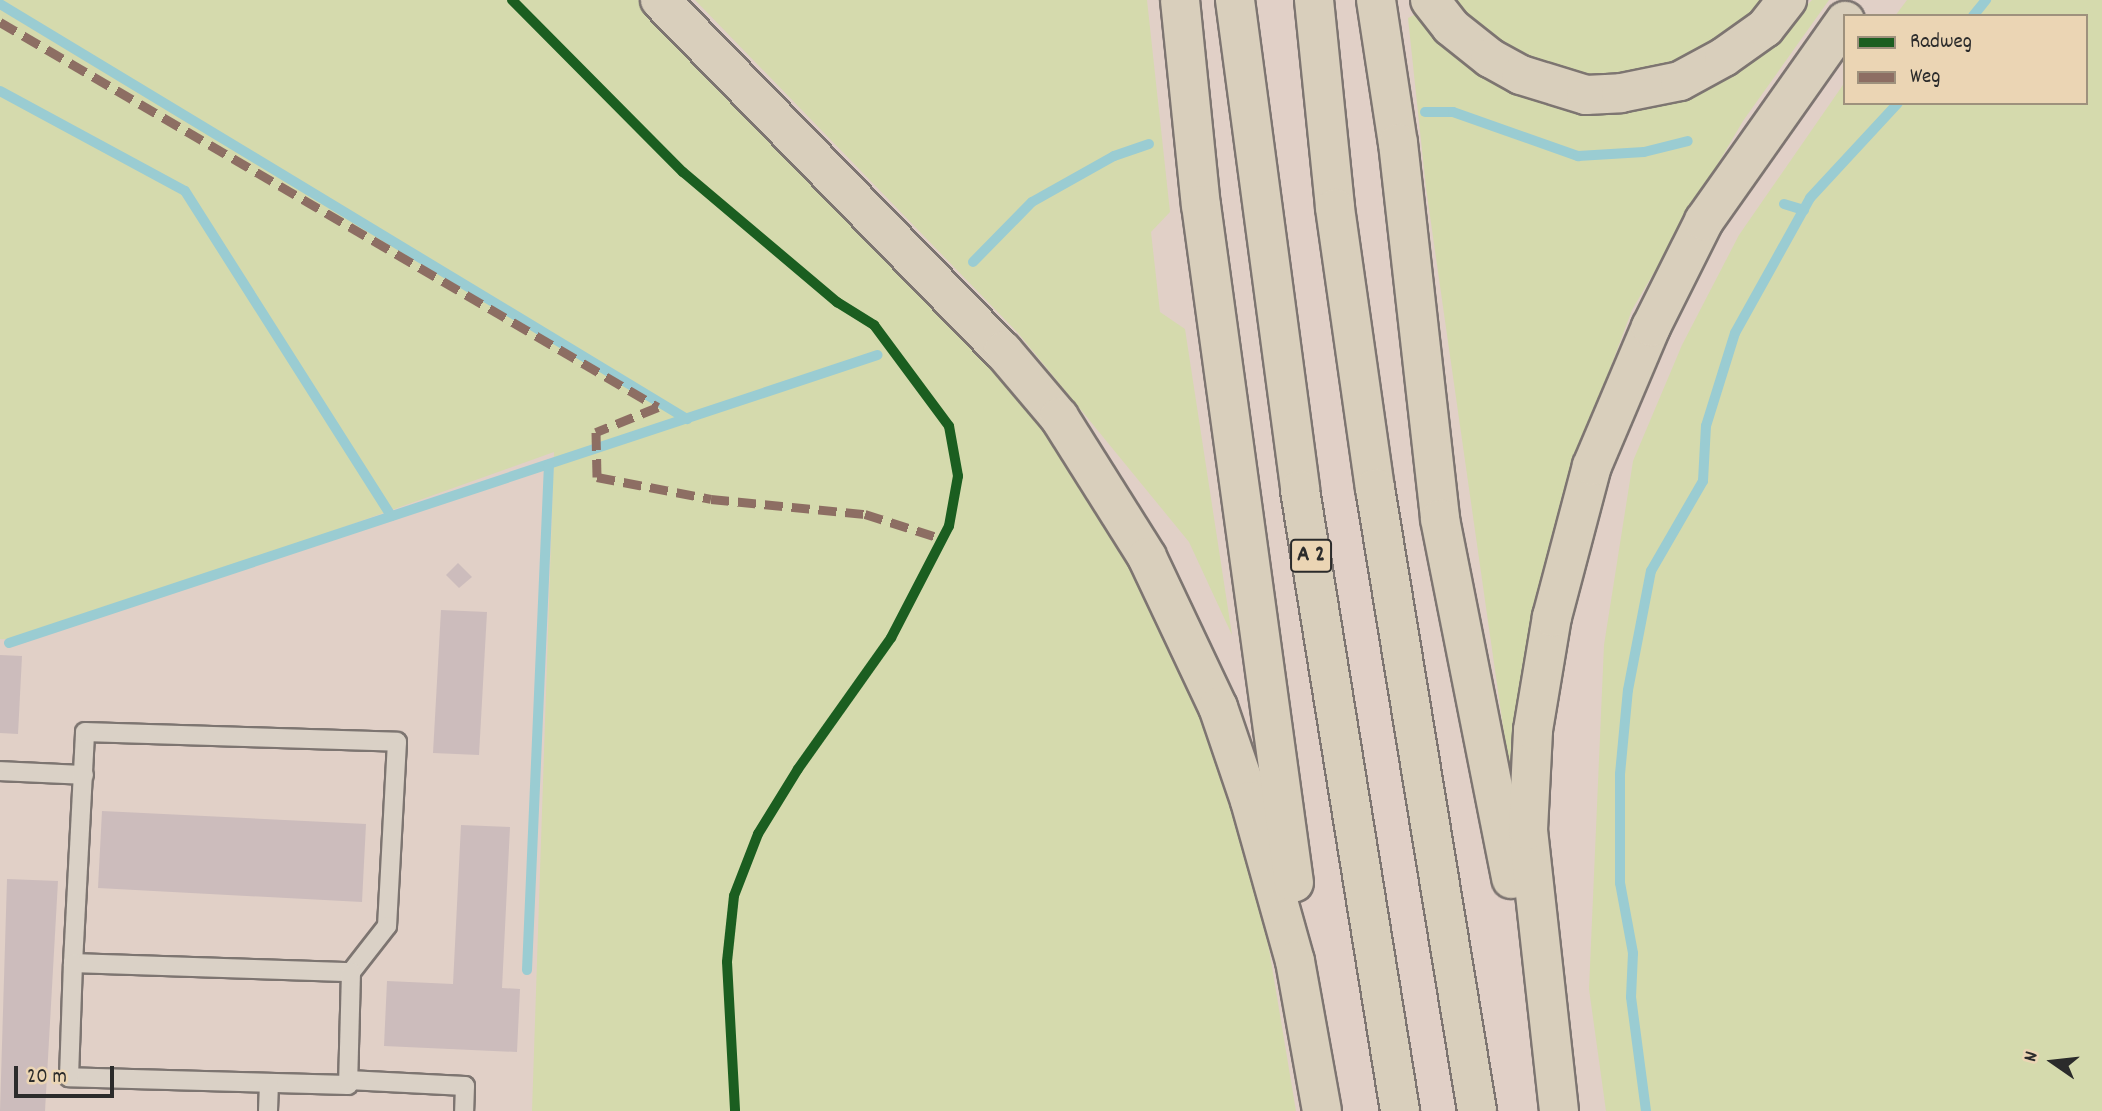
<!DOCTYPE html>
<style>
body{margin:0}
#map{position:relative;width:2102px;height:1111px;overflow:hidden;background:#e1d0c7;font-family:Dekko,sans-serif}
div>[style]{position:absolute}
.green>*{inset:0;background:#d5daad}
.stream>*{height:10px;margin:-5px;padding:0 5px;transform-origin:5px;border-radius:5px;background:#9accd2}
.building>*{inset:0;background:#ccbcbc}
.roads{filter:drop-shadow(2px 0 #7d7571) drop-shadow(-2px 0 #7d7571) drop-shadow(0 2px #7d7571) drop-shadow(0 -2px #7d7571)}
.lane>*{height:18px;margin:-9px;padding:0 9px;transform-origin:9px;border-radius:9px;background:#dad1c6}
.highway>*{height:38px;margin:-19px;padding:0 19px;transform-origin:19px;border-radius:19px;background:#d9cfbc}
.quiet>*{height:9px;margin-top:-4.5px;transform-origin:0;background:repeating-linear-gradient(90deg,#8d6e63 0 18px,transparent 0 27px)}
.cycleway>*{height:10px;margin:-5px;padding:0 5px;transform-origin:5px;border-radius:5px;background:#1b5e20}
span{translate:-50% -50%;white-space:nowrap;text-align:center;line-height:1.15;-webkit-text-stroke:5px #ebd5b4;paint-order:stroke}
.shield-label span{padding:2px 5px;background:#ebd5b4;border:2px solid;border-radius:5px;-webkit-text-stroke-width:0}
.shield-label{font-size:23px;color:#2b2b2b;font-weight:700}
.legend{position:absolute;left:1843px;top:14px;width:245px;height:91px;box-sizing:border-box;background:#ebd5b4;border:2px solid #9e917d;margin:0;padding:9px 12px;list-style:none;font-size:21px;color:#2b2b2b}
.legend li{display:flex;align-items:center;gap:14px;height:35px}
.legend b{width:35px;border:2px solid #9e917d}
.north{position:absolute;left:2018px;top:1027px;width:70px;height:70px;-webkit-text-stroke:5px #ebd5b4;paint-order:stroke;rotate:284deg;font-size:19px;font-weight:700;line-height:28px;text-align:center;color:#2b2b2b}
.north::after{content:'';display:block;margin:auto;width:24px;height:32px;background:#2b2b2b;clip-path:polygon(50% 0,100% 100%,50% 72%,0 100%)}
.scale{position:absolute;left:14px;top:1066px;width:100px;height:32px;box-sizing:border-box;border:4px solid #2b2b2b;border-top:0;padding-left:9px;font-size:21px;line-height:24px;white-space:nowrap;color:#2b2b2b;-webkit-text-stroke:5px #ebd5b4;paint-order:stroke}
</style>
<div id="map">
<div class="green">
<div style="clip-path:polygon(0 0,638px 0,958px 327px,1050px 433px,1129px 552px,1186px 671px,1234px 802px,1266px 931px,1296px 1111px,532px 1111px,554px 452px,28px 640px,0 639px)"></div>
<div style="clip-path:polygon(695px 0,1147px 0,1170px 212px,1151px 232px,1160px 312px,1185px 329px,1232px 635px,1189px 542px,1018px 333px)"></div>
<div style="clip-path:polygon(1456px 0,1767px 0,1718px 44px,1662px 70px,1585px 78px,1535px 65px,1469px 22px)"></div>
<div style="clip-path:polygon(1812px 0,1829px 0,1743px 121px,1632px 310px,1571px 473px,1534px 619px,1510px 775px,1426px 188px,1408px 18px,1416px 14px,1470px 67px,1534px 97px,1761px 51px)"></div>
<div style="clip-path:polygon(1907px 0,2102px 0,2102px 1111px,1606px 1111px,1589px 989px,1604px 645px,1633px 461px,1682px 345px,1739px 235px,1845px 82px,1845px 103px,2086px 103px,2086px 16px,1895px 16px)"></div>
</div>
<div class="stream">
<div style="left:0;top:4px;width:803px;rotate:31.14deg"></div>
<div style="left:1973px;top:16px;width:21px;rotate:-51deg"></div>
<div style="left:0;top:91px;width:210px;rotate:28.4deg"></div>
<div style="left:185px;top:191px;width:385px;rotate:57.6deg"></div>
<div style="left:1425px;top:112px;width:28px"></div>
<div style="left:1453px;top:112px;width:133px;rotate:19.4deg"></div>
<div style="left:1578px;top:156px;width:66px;rotate:-3.5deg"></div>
<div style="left:1644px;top:152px;width:45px;rotate:-14deg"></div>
<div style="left:1784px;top:204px;width:21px;rotate:17deg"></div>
<div style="left:973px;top:262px;width:84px;rotate:-45.5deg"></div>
<div style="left:1032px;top:202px;width:94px;rotate:-29.3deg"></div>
<div style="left:1114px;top:156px;width:37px;rotate:-19deg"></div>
<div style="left:9px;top:643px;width:915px;rotate:-18.34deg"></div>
<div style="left:527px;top:970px;width:506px;rotate:-87.51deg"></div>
<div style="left:1646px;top:1111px;width:115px;rotate:-97.5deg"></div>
<div style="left:1631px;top:997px;width:44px;rotate:-87.4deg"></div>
<div style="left:1633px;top:953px;width:71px;rotate:-100.5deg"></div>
<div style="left:1620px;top:883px;width:109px;rotate:-90deg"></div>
<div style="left:1620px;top:774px;width:84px;rotate:-84.6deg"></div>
<div style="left:1628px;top:690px;width:121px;rotate:-79.1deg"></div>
<div style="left:1651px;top:571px;width:104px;rotate:-60deg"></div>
<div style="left:1703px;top:481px;width:55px;rotate:-86.9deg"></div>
<div style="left:1706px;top:426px;width:97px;rotate:-72.7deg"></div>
<div style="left:1735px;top:333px;width:154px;rotate:-60.9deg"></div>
<div style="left:1810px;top:198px;width:129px;rotate:-47.2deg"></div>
</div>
<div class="building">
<div style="clip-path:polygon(458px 563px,472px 577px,459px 588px,446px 575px)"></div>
<div style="clip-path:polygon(441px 610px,487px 612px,479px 755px,433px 753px)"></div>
<div style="clip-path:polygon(0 655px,22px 656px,18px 734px,0 733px)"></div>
<div style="clip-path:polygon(102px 811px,366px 824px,362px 902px,98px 888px)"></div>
<div style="clip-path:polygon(461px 825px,510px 827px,502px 988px,520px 989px,517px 1052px,384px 1046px,387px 981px,453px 984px)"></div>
<div style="clip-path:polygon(7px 879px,58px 881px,45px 1111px,0 1111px)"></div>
</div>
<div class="roads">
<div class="lane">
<div style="left:0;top:771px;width:84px;rotate:2.7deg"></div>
<div style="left:73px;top:963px;width:231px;rotate:-87deg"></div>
<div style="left:85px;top:732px;width:312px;rotate:1.8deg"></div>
<div style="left:397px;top:742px;width:184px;rotate:93.1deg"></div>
<div style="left:387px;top:926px;width:58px;rotate:128deg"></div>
<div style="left:73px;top:963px;width:278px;rotate:1.9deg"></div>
<div style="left:351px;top:972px;width:113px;rotate:91.5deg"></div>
<div style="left:348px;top:1085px;width:279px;rotate:-178.4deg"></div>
<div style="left:69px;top:1077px;width:114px;rotate:-88deg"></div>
<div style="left:348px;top:1080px;width:117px;rotate:2.9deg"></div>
<div style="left:465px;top:1086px;width:25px;rotate:92deg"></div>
<div style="left:268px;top:1111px;width:28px;rotate:-88deg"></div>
</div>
<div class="highway">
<div style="left:660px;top:0;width:491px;rotate:45.7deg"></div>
<div style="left:1003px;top:351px;width:87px;rotate:49.7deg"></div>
<div style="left:1059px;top:417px;width:165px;rotate:57.8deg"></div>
<div style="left:1147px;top:557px;width:166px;rotate:64.7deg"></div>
<div style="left:1218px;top:707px;width:99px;rotate:71.2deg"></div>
<div style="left:1250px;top:801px;width:166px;rotate:74.3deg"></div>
<div style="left:1295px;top:961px;width:152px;rotate:79.8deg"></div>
<div style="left:1180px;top:0;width:206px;rotate:84.2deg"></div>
<div style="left:1201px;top:205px;width:684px;rotate:82.19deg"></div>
<div style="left:1235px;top:0;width:494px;rotate:82.4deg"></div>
<div style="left:1300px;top:490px;width:629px;rotate:80.85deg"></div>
<div style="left:1314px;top:0;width:209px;rotate:84.2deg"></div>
<div style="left:1335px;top:208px;width:283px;rotate:81.9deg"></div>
<div style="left:1375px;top:488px;width:631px;rotate:80.7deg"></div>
<div style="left:1376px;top:0;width:145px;rotate:81.3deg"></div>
<div style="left:1398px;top:143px;width:378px;rotate:83.6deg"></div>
<div style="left:1440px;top:519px;width:367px;rotate:78.8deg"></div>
<div style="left:1430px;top:0;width:34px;rotate:52deg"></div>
<div style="left:1451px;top:27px;width:50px;rotate:38.5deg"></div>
<div style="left:1490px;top:58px;width:35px;rotate:29deg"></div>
<div style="left:1521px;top:75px;width:68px;rotate:17.1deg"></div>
<div style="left:1586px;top:95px;width:35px;rotate:-3deg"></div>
<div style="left:1621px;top:93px;width:60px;rotate:-11.5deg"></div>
<div style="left:1680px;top:81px;width:50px;rotate:-28.6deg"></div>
<div style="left:1724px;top:57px;width:50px;rotate:-35.3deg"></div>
<div style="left:1765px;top:28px;width:36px;rotate:-52deg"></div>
<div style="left:1559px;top:1111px;width:283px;rotate:-96.3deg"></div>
<div style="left:1528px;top:830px;width:100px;rotate:-87.1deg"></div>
<div style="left:1533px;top:730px;width:115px;rotate:-80.5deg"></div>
<div style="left:1552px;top:617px;width:156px;rotate:-75.2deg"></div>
<div style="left:1592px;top:466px;width:151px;rotate:-67deg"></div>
<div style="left:1651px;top:327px;width:119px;rotate:-63.4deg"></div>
<div style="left:1704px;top:221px;width:245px;rotate:-54.8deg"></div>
</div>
</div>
<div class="quiet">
<div style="left:0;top:22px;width:762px;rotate:30.33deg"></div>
<div style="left:658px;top:407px;width:67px;rotate:158deg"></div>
<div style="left:596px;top:432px;width:45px;rotate:88.7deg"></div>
<div style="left:597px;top:477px;width:116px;rotate:10.9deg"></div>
<div style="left:711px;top:499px;width:155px;rotate:5.6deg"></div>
<div style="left:865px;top:514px;width:82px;rotate:17.8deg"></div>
</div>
<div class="cycleway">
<div style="left:512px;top:0;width:243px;rotate:45.2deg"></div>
<div style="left:683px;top:172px;width:202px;rotate:40.2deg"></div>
<div style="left:837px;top:302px;width:44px;rotate:31.9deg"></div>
<div style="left:874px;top:325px;width:126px;rotate:53.4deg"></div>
<div style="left:949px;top:426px;width:51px;rotate:79.8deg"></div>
<div style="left:958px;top:476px;width:51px;rotate:100.2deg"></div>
<div style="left:949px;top:526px;width:126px;rotate:117.4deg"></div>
<div style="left:891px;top:638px;width:161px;rotate:125.4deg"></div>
<div style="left:798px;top:769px;width:76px;rotate:121.6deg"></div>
<div style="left:758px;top:834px;width:66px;rotate:111.2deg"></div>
<div style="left:734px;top:896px;width:66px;rotate:96.1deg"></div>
<div style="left:727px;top:962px;width:149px;rotate:86.9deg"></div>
</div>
<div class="shield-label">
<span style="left:1311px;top:556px">A 2</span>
</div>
<ul class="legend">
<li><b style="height:9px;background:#1b5e20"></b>Radweg</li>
<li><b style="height:9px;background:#8d6e63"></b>Weg</li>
</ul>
<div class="north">N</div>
<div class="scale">20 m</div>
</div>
